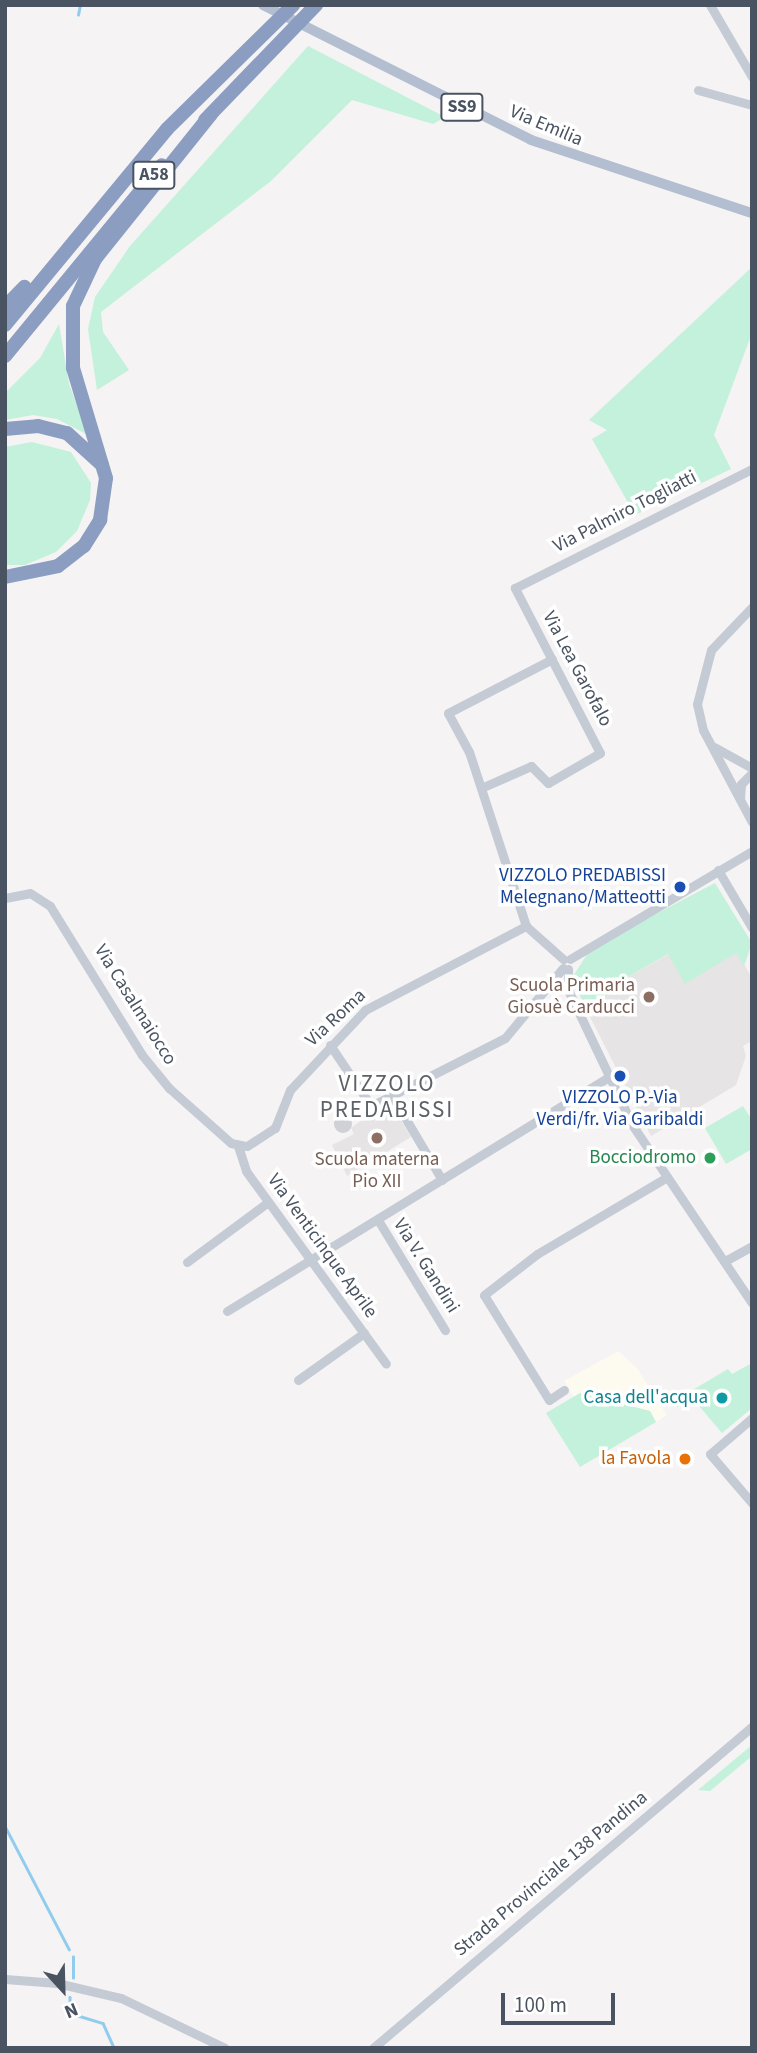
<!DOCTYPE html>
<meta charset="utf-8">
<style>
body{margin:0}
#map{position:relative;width:757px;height:2053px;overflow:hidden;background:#f5f3f3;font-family:"Source Sans 3",sans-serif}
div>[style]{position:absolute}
.commercial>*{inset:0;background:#fdfbef}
.education>*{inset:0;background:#e6e4e5}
.green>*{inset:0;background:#c3f1db}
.stream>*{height:2.5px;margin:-1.25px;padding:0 1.25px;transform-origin:1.25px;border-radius:1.25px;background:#90ccee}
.building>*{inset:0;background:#cfd1d7}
.round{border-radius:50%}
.minor>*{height:9px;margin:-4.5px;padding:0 4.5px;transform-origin:4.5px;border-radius:4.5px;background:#c4cbd4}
.major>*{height:10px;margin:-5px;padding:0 5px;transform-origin:5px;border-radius:5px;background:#b3bed1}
.highway>*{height:14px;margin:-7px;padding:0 7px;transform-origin:7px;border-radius:7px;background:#8b9dc1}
.dots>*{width:19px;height:19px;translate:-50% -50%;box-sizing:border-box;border:4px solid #fff;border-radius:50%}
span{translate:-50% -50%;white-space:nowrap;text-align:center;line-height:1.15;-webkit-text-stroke:7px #fff;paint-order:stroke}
.shield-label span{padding:2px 5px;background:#fff;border:2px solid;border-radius:5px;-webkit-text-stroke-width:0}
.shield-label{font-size:18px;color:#4a5361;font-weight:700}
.street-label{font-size:19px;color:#4a5361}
.transit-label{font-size:19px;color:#164399}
.right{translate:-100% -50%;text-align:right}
.education-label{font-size:19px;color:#785e54}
.leisure-label{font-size:19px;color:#27864d}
.culture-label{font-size:19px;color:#0d838f}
.food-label{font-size:19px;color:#c56008}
.quarter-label{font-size:23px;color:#5f6168;letter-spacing:2px}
.frame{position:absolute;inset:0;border:7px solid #4a5361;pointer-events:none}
.north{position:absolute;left:28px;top:1955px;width:70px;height:70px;-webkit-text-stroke:5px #fff;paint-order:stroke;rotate:158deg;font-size:19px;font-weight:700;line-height:28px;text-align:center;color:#4a5361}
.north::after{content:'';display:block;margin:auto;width:24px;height:32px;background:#4a5361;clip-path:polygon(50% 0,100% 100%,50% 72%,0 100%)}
.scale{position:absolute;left:501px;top:1993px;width:114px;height:32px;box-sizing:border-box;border:4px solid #4a5361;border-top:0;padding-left:9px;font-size:21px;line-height:24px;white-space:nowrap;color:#4a5361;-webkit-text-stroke:5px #fff;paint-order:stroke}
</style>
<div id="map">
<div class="commercial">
<div style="clip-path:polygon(618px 1351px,637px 1368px,667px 1415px,656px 1422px,650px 1411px,580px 1393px,574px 1397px,564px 1381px)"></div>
</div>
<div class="education">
<div style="clip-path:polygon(737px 952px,752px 978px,752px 1041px,743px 1046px,746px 1056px,736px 1085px,651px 1136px,589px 1015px,619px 982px,669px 954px)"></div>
<div style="clip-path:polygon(389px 1100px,411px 1137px,347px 1176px,332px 1145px,354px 1134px,351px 1128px)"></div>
</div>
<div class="green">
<div style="clip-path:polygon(308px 46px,445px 117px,433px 124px,352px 100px,271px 181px,101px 312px,103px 332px,129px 370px,97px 390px,88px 329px,95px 297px,130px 246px)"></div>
<div style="clip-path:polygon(752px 267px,752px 333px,714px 435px,731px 469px,635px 515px,592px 439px,607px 430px,589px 420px)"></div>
<div style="clip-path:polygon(59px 324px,69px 384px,88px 435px,57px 419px,33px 415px,5px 420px,5px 393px,40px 358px)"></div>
<div style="clip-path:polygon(32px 442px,71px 452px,91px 483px,90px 500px,77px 531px,56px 552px,25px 565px,5px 565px,5px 447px)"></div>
<div style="clip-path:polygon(715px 883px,752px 943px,744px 966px,736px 953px,685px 984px,668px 954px,619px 982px,589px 1015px,572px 978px,591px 948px)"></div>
<div style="clip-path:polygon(743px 1106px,752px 1120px,752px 1149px,726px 1164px,705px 1128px)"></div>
<div style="clip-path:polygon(752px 1363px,752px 1408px,722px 1433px,693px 1399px,677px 1407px,674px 1401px,728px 1369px,732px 1374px)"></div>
<div style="clip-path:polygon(580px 1393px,650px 1411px,656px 1422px,580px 1467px,546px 1413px)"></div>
<div style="clip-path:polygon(752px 1745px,752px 1756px,710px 1791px,698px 1790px)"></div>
</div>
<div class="stream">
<div style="left:78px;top:15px;width:10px;rotate:-79deg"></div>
<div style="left:5px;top:1826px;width:139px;rotate:62.5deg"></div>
<div style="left:73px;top:1978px;width:21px;rotate:-90deg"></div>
<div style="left:70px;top:1997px;width:16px;rotate:90deg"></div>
<div style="left:70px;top:2013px;width:34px;rotate:17deg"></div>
<div style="left:103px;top:2023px;width:27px;rotate:66deg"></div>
</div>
<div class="building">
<div class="round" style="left:334px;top:1115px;width:18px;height:18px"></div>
</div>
<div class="minor">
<div style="left:710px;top:5px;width:83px;rotate:59.7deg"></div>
<div style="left:698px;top:90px;width:56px;rotate:15.5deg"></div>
<div style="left:752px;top:607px;width:59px;rotate:133.6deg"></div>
<div style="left:711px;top:650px;width:56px;rotate:104.5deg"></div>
<div style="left:697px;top:704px;width:27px;rotate:77deg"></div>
<div style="left:703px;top:730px;width:104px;rotate:62deg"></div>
<div style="left:714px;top:747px;width:43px;rotate:28.9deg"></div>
<div style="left:481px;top:788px;width:55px;rotate:-23.7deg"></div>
<div style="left:531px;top:766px;width:24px;rotate:45deg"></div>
<div style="left:548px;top:783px;width:60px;rotate:-30deg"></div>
<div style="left:600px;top:753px;width:186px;rotate:-117.3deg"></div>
<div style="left:515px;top:588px;width:265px;rotate:-26.7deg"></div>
<div style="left:740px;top:799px;width:15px;rotate:-86deg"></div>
<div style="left:741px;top:784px;width:16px;rotate:-45deg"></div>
<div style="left:718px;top:870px;width:67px;rotate:59.6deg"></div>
<div style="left:5px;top:898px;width:25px;rotate:-11deg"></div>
<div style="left:30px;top:893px;width:24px;rotate:33deg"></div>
<div style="left:50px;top:906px;width:175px;rotate:58.3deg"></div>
<div style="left:142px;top:1055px;width:43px;rotate:50.7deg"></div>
<div style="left:169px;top:1088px;width:83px;rotate:41.6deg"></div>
<div style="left:231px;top:1143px;width:16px;rotate:11deg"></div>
<div style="left:247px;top:1146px;width:33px;rotate:-33deg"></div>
<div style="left:275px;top:1128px;width:41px;rotate:-68.5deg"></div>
<div style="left:290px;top:1090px;width:110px;rotate:-46.8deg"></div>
<div style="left:365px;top:1010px;width:182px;rotate:-27.6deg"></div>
<div style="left:526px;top:926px;width:183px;rotate:-108.1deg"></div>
<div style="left:469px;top:752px;width:44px;rotate:-118.3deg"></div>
<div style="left:448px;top:713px;width:117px;rotate:-27.4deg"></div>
<div style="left:526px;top:926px;width:50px;rotate:41.7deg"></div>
<div style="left:570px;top:959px;width:212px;rotate:-30.7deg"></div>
<div style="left:568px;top:969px;width:23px;rotate:88deg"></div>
<div style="left:569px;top:992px;width:148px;rotate:64.5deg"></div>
<div style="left:633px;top:1126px;width:213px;rotate:56.1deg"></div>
<div style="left:330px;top:1045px;width:73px;rotate:56.1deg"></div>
<div style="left:371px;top:1106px;width:150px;rotate:-26.9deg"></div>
<div style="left:505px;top:1038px;width:91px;rotate:-50.4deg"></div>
<div style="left:391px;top:1094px;width:100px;rotate:59.3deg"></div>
<div style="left:238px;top:1146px;width:26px;rotate:72deg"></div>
<div style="left:246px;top:1171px;width:238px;rotate:54deg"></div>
<div style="left:378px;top:1220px;width:129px;rotate:58.7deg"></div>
<div style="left:725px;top:1261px;width:31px;rotate:-29deg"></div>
<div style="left:187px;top:1262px;width:101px;rotate:-36.5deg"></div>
<div style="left:227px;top:1311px;width:448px;rotate:-31.5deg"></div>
<div style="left:298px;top:1380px;width:81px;rotate:-35.5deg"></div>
<div style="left:564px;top:1390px;width:18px;rotate:146deg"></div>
<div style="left:549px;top:1400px;width:123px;rotate:-121.8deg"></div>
<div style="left:484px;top:1295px;width:67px;rotate:-37.7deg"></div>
<div style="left:537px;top:1254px;width:151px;rotate:-30.6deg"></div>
<div style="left:752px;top:1418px;width:55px;rotate:139.4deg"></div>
<div style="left:710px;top:1454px;width:65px;rotate:49.4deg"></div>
<div style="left:5px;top:1979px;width:52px;rotate:4.4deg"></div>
<div style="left:57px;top:1983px;width:66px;rotate:13.2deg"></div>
<div style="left:121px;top:1998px;width:115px;rotate:25.7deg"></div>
<div style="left:373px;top:2048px;width:497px;rotate:-40.3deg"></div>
</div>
<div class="major">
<div style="left:263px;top:5px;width:300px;rotate:26.7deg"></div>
<div style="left:531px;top:140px;width:233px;rotate:18.3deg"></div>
</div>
<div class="highway">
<div style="left:205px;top:120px;width:160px;rotate:-46deg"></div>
<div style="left:5px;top:307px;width:28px;rotate:-46deg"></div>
<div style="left:5px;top:325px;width:254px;rotate:-50.4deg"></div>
<div style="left:167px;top:129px;width:177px;rotate:-44.5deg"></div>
<div style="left:5px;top:356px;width:247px;rotate:-50.6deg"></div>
<div style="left:5px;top:429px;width:33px;rotate:-5deg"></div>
<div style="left:38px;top:426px;width:30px;rotate:14deg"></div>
<div style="left:67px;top:433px;width:47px;rotate:42.4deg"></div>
<div style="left:5px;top:577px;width:54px;rotate:-11.7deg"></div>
<div style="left:58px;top:566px;width:33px;rotate:-38deg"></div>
<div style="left:84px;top:546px;width:31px;rotate:-58deg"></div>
<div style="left:100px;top:520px;width:42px;rotate:-81.9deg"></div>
<div style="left:106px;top:478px;width:115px;rotate:-106.7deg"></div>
<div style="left:73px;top:368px;width:62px;rotate:-90deg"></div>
<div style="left:73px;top:306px;width:52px;rotate:-64.9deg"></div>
<div style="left:95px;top:259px;width:186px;rotate:-51.3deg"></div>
</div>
<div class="dots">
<div style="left:680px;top:887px;background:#1a4fb4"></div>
<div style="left:649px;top:997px;background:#8d6e63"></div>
<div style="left:620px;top:1076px;background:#1a4fb4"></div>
<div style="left:377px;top:1138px;background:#8d6e63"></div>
<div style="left:710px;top:1158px;background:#2e9e5b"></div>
<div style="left:722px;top:1398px;background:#0f9aa8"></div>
<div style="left:685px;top:1459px;background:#e8710a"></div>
</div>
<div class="shield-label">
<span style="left:462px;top:107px">SS9</span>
<span style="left:154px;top:175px">A58</span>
</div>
<div class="street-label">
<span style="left:546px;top:126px;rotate:23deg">Via Emilia</span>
<span style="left:625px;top:512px;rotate:-27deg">Via Palmiro Togliatti</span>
<span style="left:577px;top:669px;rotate:62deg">Via Lea Garofalo</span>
<span style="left:135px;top:1005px;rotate:58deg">Via Casalmaiocco</span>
<span style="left:336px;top:1018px;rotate:-43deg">Via Roma</span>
<span style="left:322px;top:1246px;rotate:54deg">Via Venticinque Aprile</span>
<span style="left:426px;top:1266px;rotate:58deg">Via V. Gandini</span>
<span style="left:551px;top:1874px;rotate:-40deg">Strada Provinciale 138 Pandina</span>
</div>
<div class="transit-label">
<span class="right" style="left:666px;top:887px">VIZZOLO PREDABISSI<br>Melegnano/Matteotti</span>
<span style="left:620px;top:1109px">VIZZOLO P.-Via<br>Verdi/fr. Via Garibaldi</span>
</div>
<div class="education-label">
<span class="right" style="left:635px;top:997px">Scuola Primaria<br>Giosuè Carducci</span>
<span style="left:377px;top:1171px">Scuola materna<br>Pio XII</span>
</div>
<div class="leisure-label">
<span class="right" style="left:696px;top:1158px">Bocciodromo</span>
</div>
<div class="culture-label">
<span class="right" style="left:708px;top:1398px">Casa dell'acqua</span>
</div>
<div class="food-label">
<span class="right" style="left:671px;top:1459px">la Favola</span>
</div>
<div class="quarter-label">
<span style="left:387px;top:1097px">VIZZOLO<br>PREDABISSI</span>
</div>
<div class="frame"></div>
<div class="north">N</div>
<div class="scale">100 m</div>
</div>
